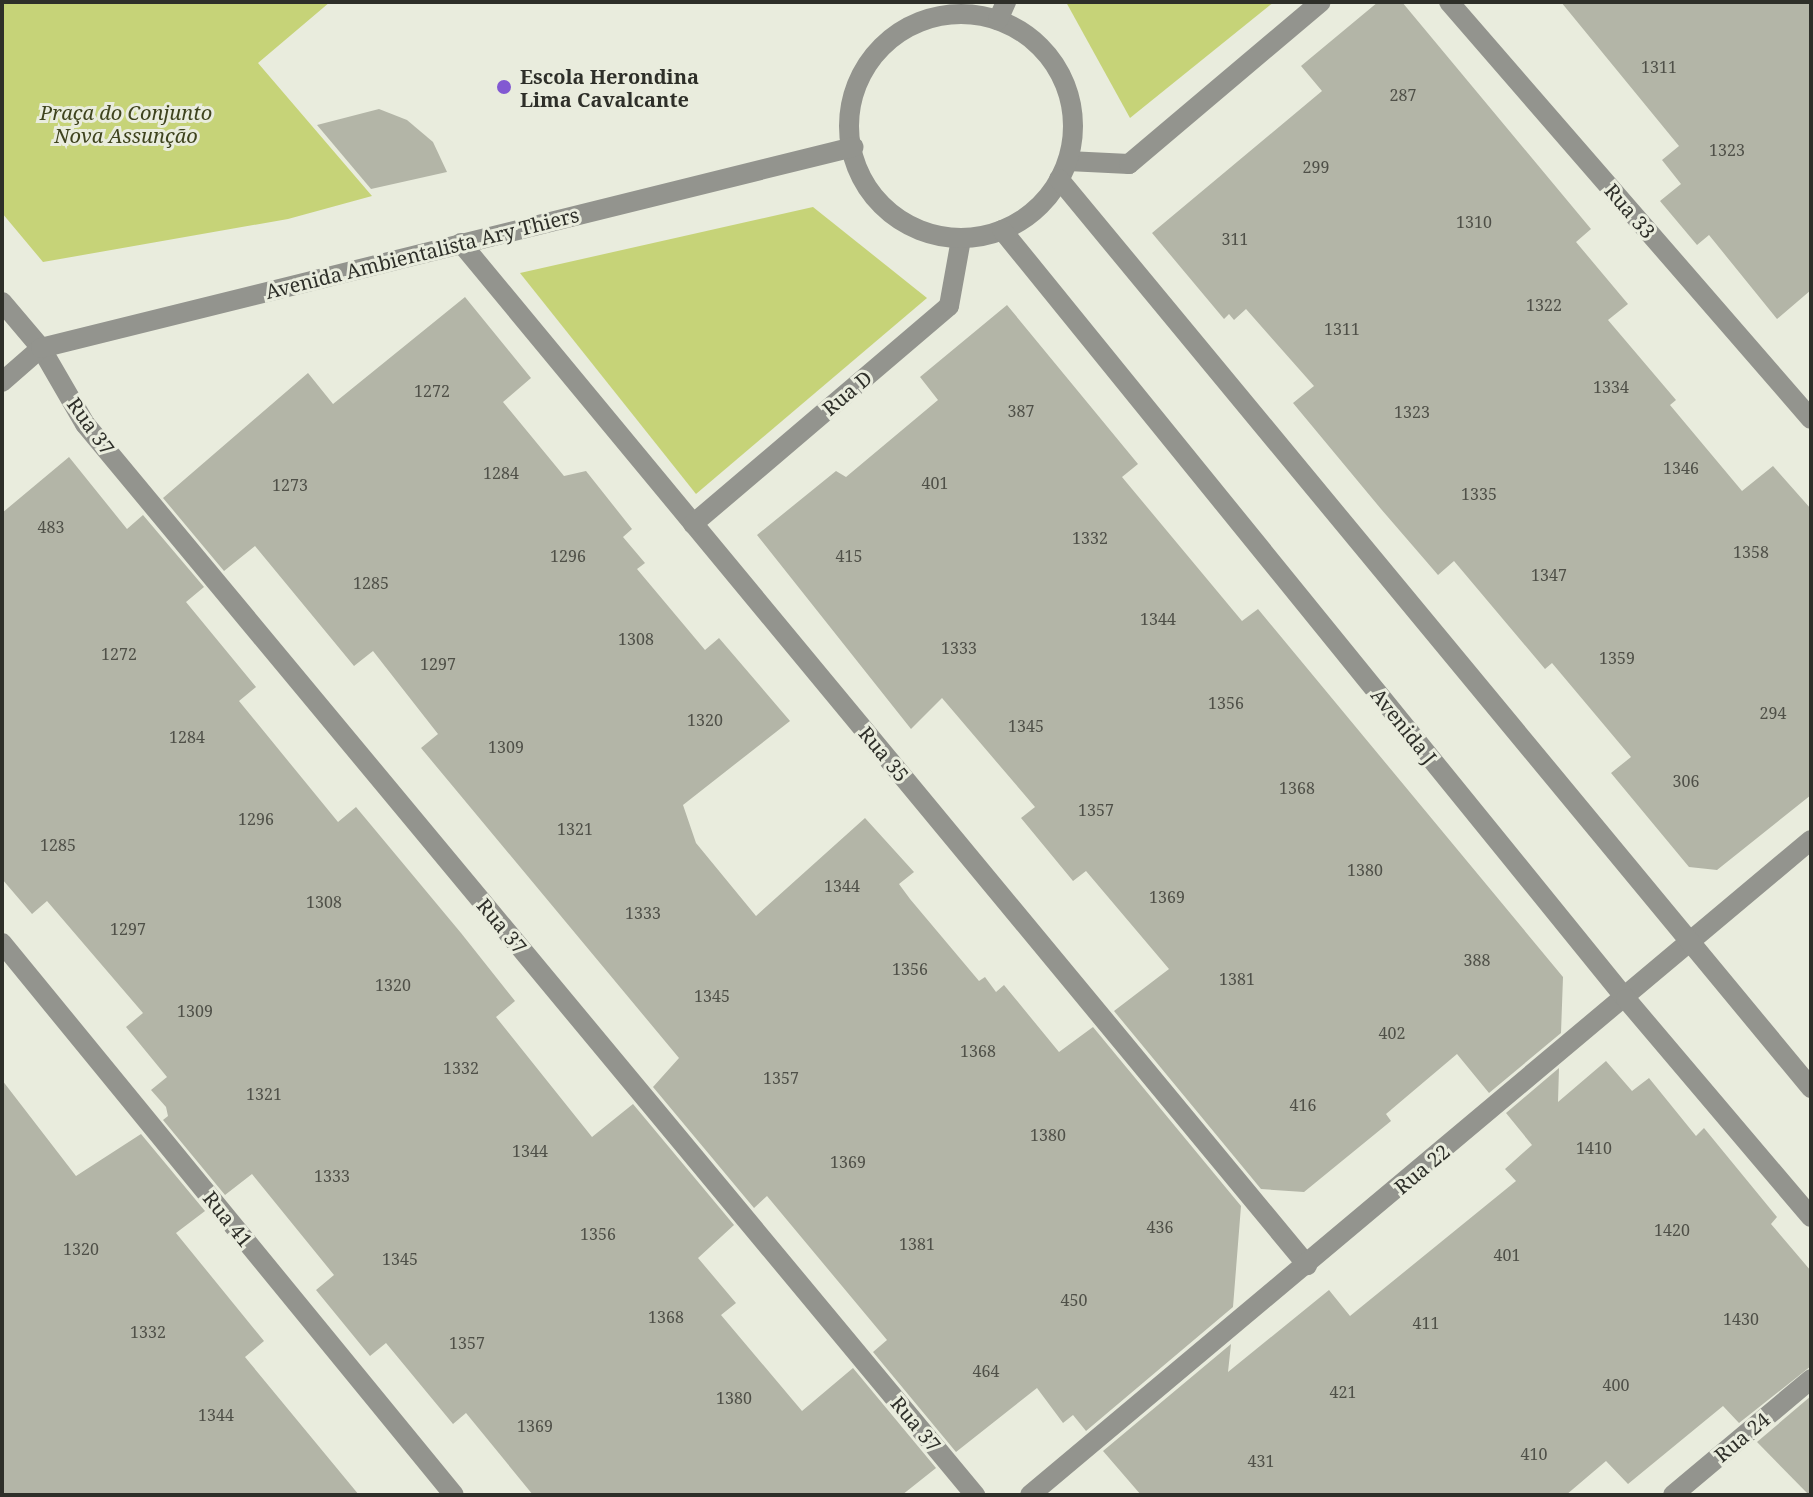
<!DOCTYPE html>
<meta charset="utf-8">
<style>
body{margin:0}
#map{position:relative;width:1813px;height:1497px;overflow:hidden;background:#e9ecdd;font-family:"Noto Serif",serif}
div>[style]{position:absolute}
.green>*{inset:0;background:#c6d378}
.building>*{inset:0;background:#b3b5a7}
.minor>*{height:20px;margin:-10px;padding:0 10px;transform-origin:10px;border-radius:10px;background:#93948e}
.tertiary>*{height:20px;margin:-10px;padding:0 10px;transform-origin:10px;border-radius:10px;background:#93948e}
.tertiary>.ring{margin:-10px;padding:0;box-sizing:content-box;background:none;border:20px solid #93948e;border-radius:50%}
.dots>*{width:22px;height:22px;translate:-50% -50%;box-sizing:border-box;border:4px solid #e9ecdd;border-radius:50%}
span{translate:-50% -50%;white-space:nowrap;text-align:center;line-height:1.15;-webkit-text-stroke:6px #e9ecdd;paint-order:stroke}
.number-label{font-size:16px;color:#4f5048}
.number-label span{-webkit-text-stroke-width:0}
.poi-label{font-size:20px;color:#2e2f29;font-weight:700}
.left{translate:0 -50%;text-align:left}
.park-label{font-size:20px;color:#3e431d;font-style:italic}
.street-label{font-size:20px;color:#2e2f29}
.frame{position:absolute;inset:0;border:4px solid #2e2f29;pointer-events:none}
</style>
<div id="map">
<div class="green">
<div style="clip-path:polygon(2px 2px,330px 2px,258px 63px,372px 196px,288px 219px,43px 262px,2px 213px)"></div>
<div style="clip-path:polygon(1066px 2px,1274px 2px,1130px 118px)"></div>
<div style="clip-path:polygon(813px 207px,927px 298px,696px 494px,520px 273px)"></div>
</div>
<div class="building">
<div style="clip-path:polygon(1378px 2px,1402px 2px,1591px 229px,1576px 242px,1628px 304px,1608px 320px,1676px 400px,1670px 405px,1742px 491px,1773px 466px,1811px 509px,1811px 795px,1717px 870px,1689px 867px,1611px 773px,1631px 757px,1552px 663px,1545px 669px,1454px 561px,1438px 575px,1381px 509px,1293px 403px,1314px 386px,1246px 309px,1234px 320px,1229px 314px,1224px 319px,1152px 233px,1322px 91px,1301px 66px)"></div>
<div style="clip-path:polygon(1561px 2px,1811px 2px,1811px 290px,1777px 319px,1709px 235px,1697px 245px,1660px 201px,1681px 184px,1662px 160px,1679px 146px)"></div>
<div style="clip-path:polygon(379px 109px,407px 120px,433px 142px,447px 172px,371px 189px,317px 125px)"></div>
<div style="clip-path:polygon(465px 297px,531px 378px,503px 402px,564px 476px,586px 471px,632px 529px,623px 537px,645px 563px,637px 569px,705px 650px,719px 638px,790px 721px,683px 805px,696px 843px,756px 916px,865px 818px,914px 872px,899px 884px,910px 899px,979px 981px,985px 977px,996px 992px,1004px 985px,1059px 1052px,1093px 1027px,1241px 1206px,1233px 1307px,1086px 1431px,1073px 1415px,1063px 1423px,1037px 1388px,956px 1452px,873px 1352px,887px 1340px,767px 1196px,754px 1208px,653px 1087px,679px 1058px,421px 748px,438px 734px,373px 651px,354px 666px,255px 546px,224px 571px,163px 498px,308px 373px,333px 404px)"></div>
<div style="clip-path:polygon(1007px 305px,1138px 464px,1122px 477px,1242px 621px,1258px 609px,1563px 977px,1561px 1033px,1489px 1093px,1457px 1054px,1386px 1114px,1391px 1121px,1304px 1192px,1261px 1189px,1114px 1011px,1169px 969px,1086px 871px,1073px 881px,1021px 818px,1035px 807px,942px 698px,911px 729px,757px 535px,836px 471px,846px 477px,938px 400px,920px 377px)"></div>
<div style="clip-path:polygon(69px 457px,127px 529px,143px 515px,204px 587px,186px 602px,256px 687px,239px 701px,338px 822px,356px 807px,461px 933px,515px 1001px,496px 1017px,592px 1137px,633px 1104px,734px 1225px,698px 1258px,736px 1303px,721px 1315px,802px 1411px,853px 1368px,936px 1468px,902px 1495px,533px 1495px,466px 1413px,453px 1424px,386px 1343px,370px 1356px,316px 1290px,334px 1275px,252px 1174px,225px 1195px,163px 1120px,168px 1116px,166px 1107px,151px 1090px,167px 1077px,126px 1027px,143px 1013px,47px 901px,32px 914px,2px 879px,2px 513px)"></div>
<div style="clip-path:polygon(1606px 1061px,1632px 1091px,1649px 1078px,1696px 1136px,1704px 1128px,1777px 1217px,1771px 1224px,1811px 1271px,1811px 1366px,1739px 1423px,1723px 1406px,1628px 1484px,1606px 1461px,1566px 1495px,1141px 1495px,1103px 1451px,1231px 1344px,1228px 1372px,1329px 1290px,1350px 1316px,1516px 1181px,1505px 1169px,1532px 1145px,1506px 1113px,1559px 1068px,1558px 1102px)"></div>
<div style="clip-path:polygon(2px 1080px,76px 1176px,141px 1134px,205px 1211px,176px 1233px,264px 1341px,245px 1357px,359px 1495px,2px 1495px)"></div>
<div style="clip-path:polygon(1811px 1396px,1811px 1495px,1809px 1495px,1757px 1442px)"></div>
</div>
<div class="minor">
<div style="left:1449px;top:2px;width:552px;rotate:49.04deg"></div>
<div style="left:1068px;top:161px;width:61px;rotate:2.8deg"></div>
<div style="left:1129px;top:164px;width:251px;rotate:-40.2deg"></div>
<div style="left:461px;top:243px;width:1327px;rotate:50.38deg"></div>
<div style="left:2px;top:302px;width:60px;rotate:49.7deg"></div>
<div style="left:41px;top:348px;width:88px;rotate:59.9deg"></div>
<div style="left:85px;top:424px;width:1393px;rotate:50.27deg"></div>
<div style="left:693px;top:524px;width:336px;rotate:-40.4deg"></div>
<div style="left:949px;top:306px;width:68px;rotate:-79.8deg"></div>
<div style="left:2px;top:943px;width:713px;rotate:50.69deg"></div>
<div style="left:1030px;top:1495px;width:1019px;rotate:-39.99deg"></div>
<div style="left:1673px;top:1495px;width:180px;rotate:-40deg"></div>
</div>
<div class="tertiary">
<div class="ring" style="left:849px;top:14px;width:204px;height:204px"></div>
<div style="left:998px;top:20px;width:20px;rotate:-66deg"></div>
<div style="left:1059px;top:179px;width:1180px;rotate:50.4deg"></div>
<div style="left:1002px;top:230px;width:990px;rotate:50.94deg"></div>
<div style="left:1626px;top:999px;width:286px;rotate:49.7deg"></div>
<div style="left:2px;top:382px;width:52px;rotate:-41.1deg"></div>
<div style="left:41px;top:348px;width:837px;rotate:-13.9deg"></div>
</div>
<div class="dots">
<div style="left:504px;top:87px;background:#8259d2"></div>
</div>
<div class="number-label">
<span style="left:1659px;top:67px">1311</span>
<span style="left:1403px;top:95px">287</span>
<span style="left:1727px;top:150px">1323</span>
<span style="left:1316px;top:167px">299</span>
<span style="left:1474px;top:222px">1310</span>
<span style="left:1235px;top:239px">311</span>
<span style="left:1544px;top:305px">1322</span>
<span style="left:1342px;top:329px">1311</span>
<span style="left:1611px;top:387px">1334</span>
<span style="left:432px;top:391px">1272</span>
<span style="left:1021px;top:411px">387</span>
<span style="left:1412px;top:412px">1323</span>
<span style="left:1681px;top:468px">1346</span>
<span style="left:501px;top:473px">1284</span>
<span style="left:935px;top:483px">401</span>
<span style="left:290px;top:485px">1273</span>
<span style="left:1479px;top:494px">1335</span>
<span style="left:51px;top:527px">483</span>
<span style="left:1090px;top:538px">1332</span>
<span style="left:1751px;top:552px">1358</span>
<span style="left:568px;top:556px">1296</span>
<span style="left:849px;top:556px">415</span>
<span style="left:1549px;top:575px">1347</span>
<span style="left:371px;top:583px">1285</span>
<span style="left:1158px;top:619px">1344</span>
<span style="left:636px;top:639px">1308</span>
<span style="left:959px;top:648px">1333</span>
<span style="left:119px;top:654px">1272</span>
<span style="left:1617px;top:658px">1359</span>
<span style="left:438px;top:664px">1297</span>
<span style="left:1226px;top:703px">1356</span>
<span style="left:1773px;top:713px">294</span>
<span style="left:705px;top:720px">1320</span>
<span style="left:1026px;top:726px">1345</span>
<span style="left:187px;top:737px">1284</span>
<span style="left:506px;top:747px">1309</span>
<span style="left:1686px;top:781px">306</span>
<span style="left:1297px;top:788px">1368</span>
<span style="left:1096px;top:810px">1357</span>
<span style="left:256px;top:819px">1296</span>
<span style="left:575px;top:829px">1321</span>
<span style="left:58px;top:845px">1285</span>
<span style="left:1365px;top:870px">1380</span>
<span style="left:842px;top:886px">1344</span>
<span style="left:1167px;top:897px">1369</span>
<span style="left:324px;top:902px">1308</span>
<span style="left:643px;top:913px">1333</span>
<span style="left:128px;top:929px">1297</span>
<span style="left:1477px;top:960px">388</span>
<span style="left:910px;top:969px">1356</span>
<span style="left:1237px;top:979px">1381</span>
<span style="left:393px;top:985px">1320</span>
<span style="left:712px;top:996px">1345</span>
<span style="left:195px;top:1011px">1309</span>
<span style="left:1392px;top:1033px">402</span>
<span style="left:978px;top:1051px">1368</span>
<span style="left:461px;top:1068px">1332</span>
<span style="left:781px;top:1078px">1357</span>
<span style="left:264px;top:1094px">1321</span>
<span style="left:1303px;top:1105px">416</span>
<span style="left:1048px;top:1135px">1380</span>
<span style="left:1594px;top:1148px">1410</span>
<span style="left:530px;top:1151px">1344</span>
<span style="left:848px;top:1162px">1369</span>
<span style="left:332px;top:1176px">1333</span>
<span style="left:1160px;top:1227px">436</span>
<span style="left:1672px;top:1230px">1420</span>
<span style="left:598px;top:1234px">1356</span>
<span style="left:917px;top:1244px">1381</span>
<span style="left:81px;top:1249px">1320</span>
<span style="left:1507px;top:1255px">401</span>
<span style="left:400px;top:1259px">1345</span>
<span style="left:1074px;top:1300px">450</span>
<span style="left:666px;top:1317px">1368</span>
<span style="left:1741px;top:1319px">1430</span>
<span style="left:1426px;top:1323px">411</span>
<span style="left:148px;top:1332px">1332</span>
<span style="left:467px;top:1343px">1357</span>
<span style="left:986px;top:1371px">464</span>
<span style="left:1616px;top:1385px">400</span>
<span style="left:1343px;top:1392px">421</span>
<span style="left:734px;top:1398px">1380</span>
<span style="left:216px;top:1415px">1344</span>
<span style="left:535px;top:1426px">1369</span>
<span style="left:1534px;top:1454px">410</span>
<span style="left:1261px;top:1461px">431</span>
</div>
<div class="poi-label">
<span class="left" style="left:520px;top:88px">Escola Herondina<br>Lima Cavalcante</span>
</div>
<div class="park-label">
<span style="left:126px;top:124px">Praça do Conjunto<br>Nova Assunção</span>
</div>
<div class="street-label">
<span style="left:1630px;top:211px;rotate:49deg">Rua 33</span>
<span style="left:422px;top:253px;rotate:-14deg">Avenida Ambientalista Ary Thiers</span>
<span style="left:847px;top:393px;rotate:-40deg">Rua D</span>
<span style="left:91px;top:426px;rotate:54deg">Rua 37</span>
<span style="left:1404px;top:726px;rotate:51deg">Avenida J</span>
<span style="left:884px;top:754px;rotate:50deg">Rua 35</span>
<span style="left:502px;top:926px;rotate:50deg">Rua 37</span>
<span style="left:1422px;top:1169px;rotate:-40deg">Rua 22</span>
<span style="left:228px;top:1219px;rotate:51deg">Rua 41</span>
<span style="left:916px;top:1424px;rotate:50deg">Rua 37</span>
<span style="left:1742px;top:1437px;rotate:-40deg">Rua 24</span>
</div>
<div class="frame"></div>
</div>
